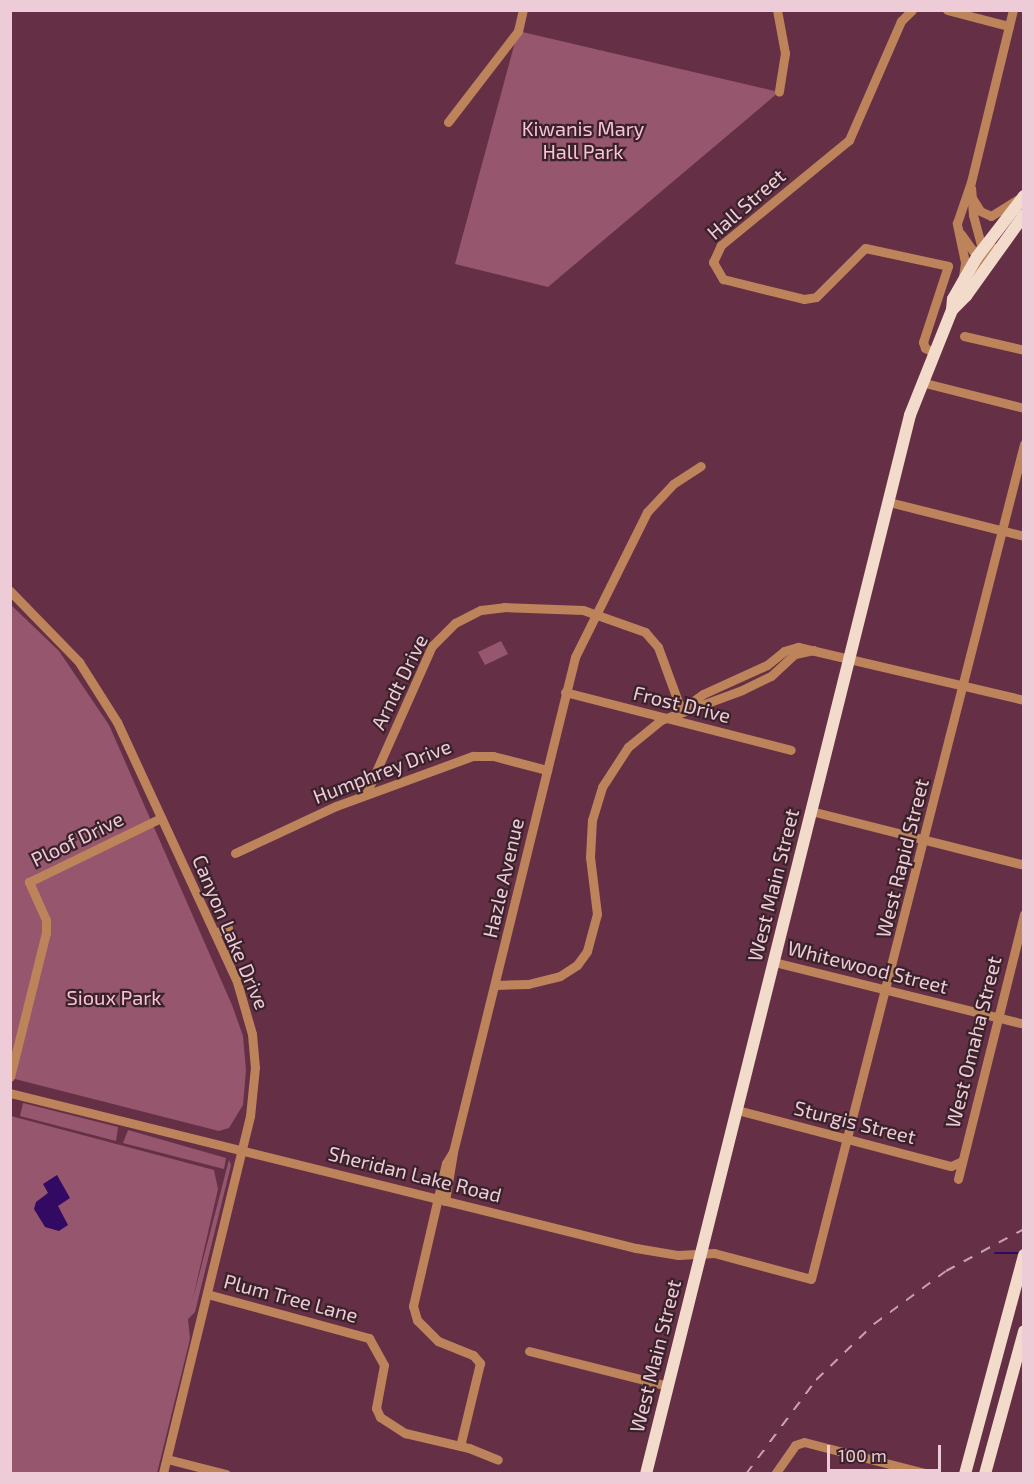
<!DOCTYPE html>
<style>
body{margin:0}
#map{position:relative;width:1034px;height:1484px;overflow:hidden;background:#653045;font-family:"Exo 2",sans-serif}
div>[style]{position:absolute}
.green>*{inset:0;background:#96566e}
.water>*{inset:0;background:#330a63}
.stream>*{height:2px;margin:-1px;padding:0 1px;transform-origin:1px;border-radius:1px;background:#330a63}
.minor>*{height:9px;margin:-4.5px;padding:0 4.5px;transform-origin:4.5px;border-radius:4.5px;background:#bd845b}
.major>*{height:12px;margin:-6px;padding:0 6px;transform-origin:6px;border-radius:6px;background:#f2dbcb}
.rail>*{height:2px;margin-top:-1px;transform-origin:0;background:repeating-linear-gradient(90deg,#c8a2b0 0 10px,transparent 0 20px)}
span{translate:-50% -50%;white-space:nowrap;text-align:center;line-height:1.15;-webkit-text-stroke:4.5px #3a222b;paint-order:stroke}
.park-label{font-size:20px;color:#fac2d5}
.street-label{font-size:20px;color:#edccd7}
.frame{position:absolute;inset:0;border:12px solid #edccd7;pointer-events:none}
.scale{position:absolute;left:827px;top:1445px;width:114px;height:27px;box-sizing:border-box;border:3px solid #edccd7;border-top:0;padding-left:8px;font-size:18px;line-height:21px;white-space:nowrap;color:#edccd7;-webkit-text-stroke:4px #3a222b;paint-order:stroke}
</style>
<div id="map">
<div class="green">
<div style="clip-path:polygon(518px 31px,779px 92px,548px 287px,455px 264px)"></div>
<div style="clip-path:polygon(10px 604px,59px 651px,109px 725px,232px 1005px,243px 1036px,246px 1070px,243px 1105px,229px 1128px,219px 1131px,11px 1078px)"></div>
<div style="clip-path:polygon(501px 641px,508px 654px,485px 665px,478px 652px)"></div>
<div style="clip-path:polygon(23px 1103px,118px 1127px,116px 1141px,20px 1116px)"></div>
<div style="clip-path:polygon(11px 1116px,214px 1170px,218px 1189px,192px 1302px,229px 1160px,231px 1165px,195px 1312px,188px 1319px,190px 1339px,157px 1473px,11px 1473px)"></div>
<div style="clip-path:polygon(128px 1130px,226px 1158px,224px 1169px,123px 1143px)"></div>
</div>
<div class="water">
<div style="clip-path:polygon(57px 1175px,70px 1198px,58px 1206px,68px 1225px,59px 1231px,45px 1227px,34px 1209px,36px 1202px,48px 1193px,43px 1184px)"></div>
</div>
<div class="stream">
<div style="left:995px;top:1253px;width:26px"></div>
</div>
<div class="minor">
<div style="left:777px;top:10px;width:44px;rotate:79.5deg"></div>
<div style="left:785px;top:53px;width:39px;rotate:99deg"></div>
<div style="left:912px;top:10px;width:16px;rotate:135deg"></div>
<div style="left:901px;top:21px;width:130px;rotate:113.6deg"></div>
<div style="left:849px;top:140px;width:166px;rotate:140.6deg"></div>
<div style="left:721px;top:245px;width:19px;rotate:115deg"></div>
<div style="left:713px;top:262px;width:20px;rotate:60deg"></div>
<div style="left:723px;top:279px;width:83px;rotate:13.9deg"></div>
<div style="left:804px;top:299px;width:12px;rotate:-9deg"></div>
<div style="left:816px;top:297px;width:69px;rotate:-45deg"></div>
<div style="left:865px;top:248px;width:85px;rotate:12.2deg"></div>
<div style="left:948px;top:266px;width:80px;rotate:108.2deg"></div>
<div style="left:923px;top:342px;width:6px;rotate:72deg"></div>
<div style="left:925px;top:348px;width:9px;rotate:27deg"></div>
<div style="left:947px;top:10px;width:64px;rotate:14.5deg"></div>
<div style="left:448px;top:122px;width:115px;rotate:-52.4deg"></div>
<div style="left:518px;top:31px;width:22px;rotate:-77deg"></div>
<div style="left:972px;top:198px;width:15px;rotate:58deg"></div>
<div style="left:980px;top:211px;width:12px;rotate:24deg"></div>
<div style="left:991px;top:216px;width:31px;rotate:-32deg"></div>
<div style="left:961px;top:234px;width:21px;rotate:55deg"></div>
<div style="left:973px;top:251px;width:27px;rotate:-8deg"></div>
<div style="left:963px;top:277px;width:15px;rotate:-82deg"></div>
<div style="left:965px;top:262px;width:40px;rotate:-102deg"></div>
<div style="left:957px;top:223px;width:43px;rotate:-71.1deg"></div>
<div style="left:971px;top:182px;width:177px;rotate:-76.3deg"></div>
<div style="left:971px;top:280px;width:27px;rotate:-62deg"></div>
<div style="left:984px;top:256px;width:42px;rotate:-105deg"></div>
<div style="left:973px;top:215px;width:27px;rotate:-94deg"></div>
<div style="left:964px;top:336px;width:62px;rotate:13.1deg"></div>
<div style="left:921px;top:382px;width:106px;rotate:14.2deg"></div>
<div style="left:889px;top:502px;width:139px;rotate:14.1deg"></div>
<div style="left:10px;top:591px;width:99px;rotate:45.8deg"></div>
<div style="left:79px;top:662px;width:71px;rotate:57.7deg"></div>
<div style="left:117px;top:722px;width:286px;rotate:65.2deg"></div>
<div style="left:237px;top:982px;width:54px;rotate:73.9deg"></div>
<div style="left:252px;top:1034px;width:33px;rotate:85deg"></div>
<div style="left:255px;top:1067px;width:49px;rotate:95.8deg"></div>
<div style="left:250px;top:1116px;width:368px;rotate:103.7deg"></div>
<div style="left:565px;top:692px;width:233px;rotate:14.4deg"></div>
<div style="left:681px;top:710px;width:27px;rotate:-36deg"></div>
<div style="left:703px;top:694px;width:70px;rotate:-24.4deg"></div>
<div style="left:767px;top:665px;width:22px;rotate:-39deg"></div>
<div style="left:784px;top:651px;width:15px;rotate:-16deg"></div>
<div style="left:798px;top:647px;width:232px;rotate:13.2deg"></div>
<div style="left:366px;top:794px;width:162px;rotate:-66deg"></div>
<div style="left:432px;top:646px;width:33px;rotate:-45deg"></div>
<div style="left:455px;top:623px;width:29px;rotate:-27deg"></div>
<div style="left:481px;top:610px;width:23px;rotate:-7deg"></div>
<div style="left:504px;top:607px;width:79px;rotate:2.2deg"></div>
<div style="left:583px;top:610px;width:66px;rotate:19.5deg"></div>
<div style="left:645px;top:632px;width:20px;rotate:49deg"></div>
<div style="left:658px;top:647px;width:67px;rotate:69.9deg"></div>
<div style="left:811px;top:811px;width:220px;rotate:14.2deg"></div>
<div style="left:235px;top:853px;width:111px;rotate:-25deg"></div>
<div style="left:336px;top:806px;width:146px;rotate:-20.1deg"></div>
<div style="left:473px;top:756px;width:20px"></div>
<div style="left:493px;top:756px;width:56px;rotate:14.5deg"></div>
<div style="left:215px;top:933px;width:14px;rotate:-21deg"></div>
<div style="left:225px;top:956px;width:14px;rotate:-21deg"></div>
<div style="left:774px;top:962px;width:258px;rotate:13.9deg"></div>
<div style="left:496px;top:985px;width:32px;rotate:-2deg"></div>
<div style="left:528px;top:984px;width:33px;rotate:-14deg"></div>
<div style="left:560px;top:976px;width:20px;rotate:-33deg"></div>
<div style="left:577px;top:965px;width:17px;rotate:-54deg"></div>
<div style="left:587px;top:951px;width:38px;rotate:-75deg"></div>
<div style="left:597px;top:914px;width:57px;rotate:-97deg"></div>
<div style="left:590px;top:857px;width:37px;rotate:-87deg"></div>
<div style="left:592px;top:820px;width:34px;rotate:-73deg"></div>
<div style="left:602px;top:787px;width:48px;rotate:-57deg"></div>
<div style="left:628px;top:747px;width:43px;rotate:-39.3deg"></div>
<div style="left:661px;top:720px;width:86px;rotate:-20.3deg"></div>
<div style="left:742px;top:690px;width:32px;rotate:-26deg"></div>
<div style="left:771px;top:676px;width:33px;rotate:-43deg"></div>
<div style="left:795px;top:654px;width:19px;rotate:-12deg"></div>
<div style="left:10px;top:1077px;width:148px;rotate:-76deg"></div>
<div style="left:46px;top:933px;width:13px;rotate:-90deg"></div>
<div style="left:46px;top:920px;width:42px;rotate:-114.1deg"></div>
<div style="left:29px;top:882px;width:147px;rotate:-25.9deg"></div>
<div style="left:10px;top:1093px;width:645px;rotate:13.91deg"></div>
<div style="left:636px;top:1248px;width:43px;rotate:9.5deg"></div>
<div style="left:678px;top:1255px;width:36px;rotate:-3deg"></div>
<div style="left:714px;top:1253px;width:100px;rotate:15deg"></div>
<div style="left:811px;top:1279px;width:862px;rotate:-75.69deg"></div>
<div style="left:737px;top:1110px;width:221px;rotate:14.7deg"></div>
<div style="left:951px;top:1166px;width:12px;rotate:-24deg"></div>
<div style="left:453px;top:1152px;width:13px;rotate:122deg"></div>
<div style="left:446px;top:1163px;width:147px;rotate:103deg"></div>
<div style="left:413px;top:1306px;width:15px;rotate:74deg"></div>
<div style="left:417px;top:1320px;width:30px;rotate:45deg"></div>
<div style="left:438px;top:1341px;width:38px;rotate:22deg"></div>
<div style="left:473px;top:1355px;width:11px;rotate:49deg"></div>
<div style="left:480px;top:1363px;width:85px;rotate:103.5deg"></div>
<div style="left:958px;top:1179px;width:273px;rotate:-76deg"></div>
<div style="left:445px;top:1201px;width:50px;rotate:-80.7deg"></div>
<div style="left:453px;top:1152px;width:510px;rotate:-76.15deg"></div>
<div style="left:575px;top:657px;width:162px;rotate:-63.6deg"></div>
<div style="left:647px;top:512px;width:38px;rotate:-47deg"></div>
<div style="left:673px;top:484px;width:33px;rotate:-33deg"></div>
<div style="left:207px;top:1294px;width:168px;rotate:15.2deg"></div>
<div style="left:369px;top:1338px;width:31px;rotate:61deg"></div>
<div style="left:384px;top:1365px;width:44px;rotate:100.5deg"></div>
<div style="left:376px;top:1408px;width:10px;rotate:66deg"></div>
<div style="left:380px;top:1417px;width:30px;rotate:33deg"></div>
<div style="left:405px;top:1433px;width:66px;rotate:13.2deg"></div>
<div style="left:469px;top:1448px;width:31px;rotate:22deg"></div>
<div style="left:529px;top:1351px;width:143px;rotate:14.1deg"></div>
<div style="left:167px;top:1459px;width:61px;rotate:14.3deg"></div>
<div style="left:775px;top:1474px;width:35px;rotate:-55deg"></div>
<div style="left:795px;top:1445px;width:9px;rotate:-18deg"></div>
<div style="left:804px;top:1442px;width:129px;rotate:14.4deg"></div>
</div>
<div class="major">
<div style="left:952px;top:310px;width:20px;rotate:-45deg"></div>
<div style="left:966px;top:296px;width:100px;rotate:-54.4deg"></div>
<div style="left:646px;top:1474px;width:1091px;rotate:-76deg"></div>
<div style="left:910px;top:415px;width:113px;rotate:-68.2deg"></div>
<div style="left:952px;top:310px;width:11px;rotate:-85deg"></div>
<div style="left:953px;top:299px;width:48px;rotate:-60.3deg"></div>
<div style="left:977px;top:257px;width:77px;rotate:-52.4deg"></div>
<div style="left:965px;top:1474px;width:227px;rotate:-74.9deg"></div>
<div style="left:985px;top:1474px;width:148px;rotate:-74.7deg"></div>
</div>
<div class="rail">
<div style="left:746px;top:1474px;width:117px;rotate:-53.3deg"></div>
<div style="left:816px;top:1380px;width:81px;rotate:-44deg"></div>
<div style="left:874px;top:1324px;width:89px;rotate:-36.4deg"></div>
<div style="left:946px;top:1271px;width:89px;rotate:-28.3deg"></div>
</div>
<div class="park-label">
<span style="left:583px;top:140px">Kiwanis Mary<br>Hall Park</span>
<span style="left:114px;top:997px">Sioux Park</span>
</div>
<div class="street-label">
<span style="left:746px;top:204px;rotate:-41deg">Hall Street</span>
<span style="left:399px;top:682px;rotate:-64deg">Arndt Drive</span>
<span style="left:682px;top:704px;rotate:14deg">Frost Drive</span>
<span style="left:382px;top:771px;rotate:-21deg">Humphrey Drive</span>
<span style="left:77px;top:839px;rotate:-26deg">Ploof Drive</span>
<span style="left:902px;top:858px;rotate:-76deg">West Rapid Street</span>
<span style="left:503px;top:878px;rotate:-77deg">Hazle Avenue</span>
<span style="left:773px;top:885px;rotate:-76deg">West Main Street</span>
<span style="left:231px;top:932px;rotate:67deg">Canyon Lake Drive</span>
<span style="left:868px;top:967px;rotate:14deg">Whitewood Street</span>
<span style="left:973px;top:1042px;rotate:-76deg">West Omaha Street</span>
<span style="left:855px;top:1122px;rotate:14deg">Sturgis Street</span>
<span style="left:415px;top:1174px;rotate:14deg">Sheridan Lake Road</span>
<span style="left:291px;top:1298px;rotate:15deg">Plum Tree Lane</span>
<span style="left:655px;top:1356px;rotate:-76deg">West Main Street</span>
</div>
<div class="frame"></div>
<div class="scale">100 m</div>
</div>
